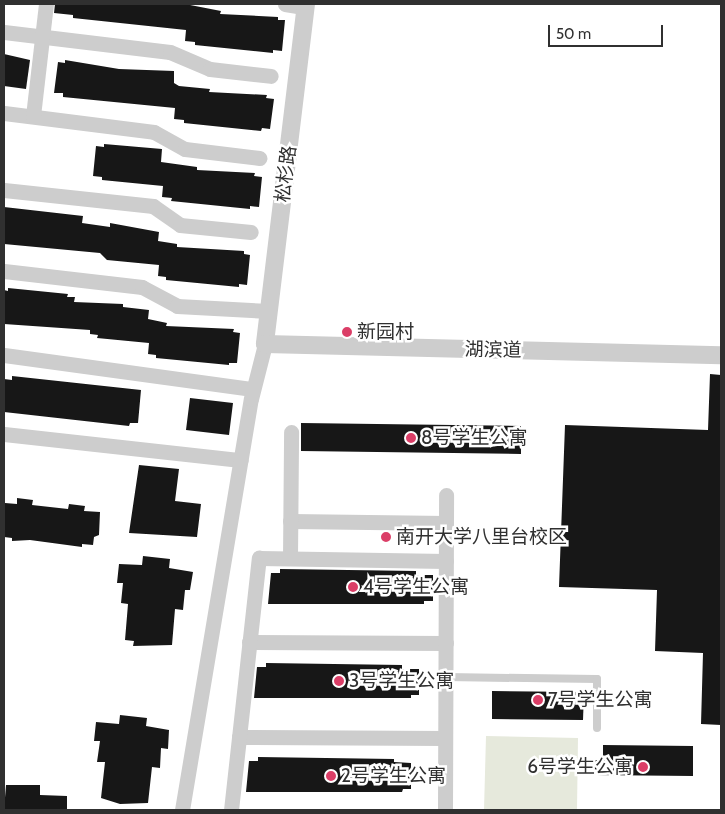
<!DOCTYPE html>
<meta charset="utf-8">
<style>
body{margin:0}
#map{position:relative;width:725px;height:814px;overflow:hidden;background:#fff;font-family:Cabin,"Noto Sans SC",sans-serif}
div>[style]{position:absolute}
.green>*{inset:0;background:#e6e9dc}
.building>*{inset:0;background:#171717}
.service>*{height:8px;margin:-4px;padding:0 4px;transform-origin:4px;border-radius:4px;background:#cdcdcd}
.minor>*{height:15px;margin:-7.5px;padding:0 7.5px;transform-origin:7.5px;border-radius:7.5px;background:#cdcdcd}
.tertiary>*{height:18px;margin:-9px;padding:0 9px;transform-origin:9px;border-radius:9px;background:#cdcdcd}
.dots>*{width:14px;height:14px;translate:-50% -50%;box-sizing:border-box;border:2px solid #fff;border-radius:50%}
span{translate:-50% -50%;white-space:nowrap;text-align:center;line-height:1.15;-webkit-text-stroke:5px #fff;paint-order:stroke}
.street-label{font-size:19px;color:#303030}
.poi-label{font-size:19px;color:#303030}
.left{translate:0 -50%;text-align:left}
.right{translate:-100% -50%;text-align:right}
.frame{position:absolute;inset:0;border:5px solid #303030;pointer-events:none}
.scale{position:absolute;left:548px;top:25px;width:115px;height:22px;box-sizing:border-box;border:2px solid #303030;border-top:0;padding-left:6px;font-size:15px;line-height:18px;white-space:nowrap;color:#303030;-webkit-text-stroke:4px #fff;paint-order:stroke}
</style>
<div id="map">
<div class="green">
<div style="clip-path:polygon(486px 736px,578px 738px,577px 810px,484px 810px)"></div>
</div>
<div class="building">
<div style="clip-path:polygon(55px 4px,185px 4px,221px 11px,220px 14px,278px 17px,278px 20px,285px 20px,282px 51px,273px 50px,273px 53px,195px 45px,195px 42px,185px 41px,186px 30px,73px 18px,73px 15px,54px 13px)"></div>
<div style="clip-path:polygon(4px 54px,30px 60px,26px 89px,4px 86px)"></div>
<div style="clip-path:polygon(65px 60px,119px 69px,174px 71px,174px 83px,179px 86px,210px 89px,209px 92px,267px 95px,266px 98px,274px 99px,270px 129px,262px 128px,261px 131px,184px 123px,184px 120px,174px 119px,175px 108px,63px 97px,63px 93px,54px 93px,58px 62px,65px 63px)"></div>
<div style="clip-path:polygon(104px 144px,162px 149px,161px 162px,197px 167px,197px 170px,255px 173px,254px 176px,262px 177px,259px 207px,250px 206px,250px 209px,171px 201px,172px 198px,162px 197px,163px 186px,102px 180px,102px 177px,93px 176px,96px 146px,104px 147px)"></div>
<div style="clip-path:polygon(4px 207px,83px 216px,82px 223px,110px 227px,110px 223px,159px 232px,158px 241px,177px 244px,177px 247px,244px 251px,244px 254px,250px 255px,247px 285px,239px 284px,239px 287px,166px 280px,166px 277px,158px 276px,159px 265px,107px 260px,100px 253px,4px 244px)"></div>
<div style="clip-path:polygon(8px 288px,68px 294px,67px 297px,75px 297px,74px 302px,123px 304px,123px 307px,149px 310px,148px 319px,167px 323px,166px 326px,234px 329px,233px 332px,240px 333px,237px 363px,229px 363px,229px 365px,156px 358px,156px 355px,148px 354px,149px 343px,97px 338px,98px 335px,90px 334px,90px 330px,4px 324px,4px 290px,8px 291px)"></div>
<div style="clip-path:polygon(710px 374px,721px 375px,721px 725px,701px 724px,703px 653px,655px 651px,657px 590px,559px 587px,565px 425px,708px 430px)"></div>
<div style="clip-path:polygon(12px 376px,141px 390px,138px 423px,130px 423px,129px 426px,4px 412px,4px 379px,12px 380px)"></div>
<div style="clip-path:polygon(190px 398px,233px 403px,229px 435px,186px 430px)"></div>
<div style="clip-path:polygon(301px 423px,521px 426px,521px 454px,301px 451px)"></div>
<div style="clip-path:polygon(139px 465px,179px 469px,175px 501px,201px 504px,197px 537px,129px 533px)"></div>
<div style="clip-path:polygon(17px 498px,33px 500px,32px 505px,68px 509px,69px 504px,85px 506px,84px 511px,100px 512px,99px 535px,94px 537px,93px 545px,82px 544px,82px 547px,30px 540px,12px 541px,12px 538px,4px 537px,4px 507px,5px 503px,17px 504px)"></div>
<div style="clip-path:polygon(143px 556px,170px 559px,169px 568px,193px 572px,190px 590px,185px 590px,183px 610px,175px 609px,172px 645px,133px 646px,134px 641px,125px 640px,128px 604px,121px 603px,123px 583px,117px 583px,119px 564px,142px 565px)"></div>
<div style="clip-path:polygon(280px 569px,416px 571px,416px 575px,433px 575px,433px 601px,424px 601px,424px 604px,268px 604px,271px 573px,280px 573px)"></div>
<div style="clip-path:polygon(266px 663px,402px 665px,402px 669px,419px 669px,419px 695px,411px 695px,411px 698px,254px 698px,257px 667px,266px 667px)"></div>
<div style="clip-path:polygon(492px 691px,584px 692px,583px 720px,492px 719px)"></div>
<div style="clip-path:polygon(120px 715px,147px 718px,146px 726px,169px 730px,168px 749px,161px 748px,160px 768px,152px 767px,148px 803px,120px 804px,101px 798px,105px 762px,97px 762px,100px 741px,94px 741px,96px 722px,119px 724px)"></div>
<div style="clip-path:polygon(603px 745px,693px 746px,693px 776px,593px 775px,593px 760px,603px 760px)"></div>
<div style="clip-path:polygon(258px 757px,394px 759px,394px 762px,411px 763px,411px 789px,403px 789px,402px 792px,246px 792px,249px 761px,258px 761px)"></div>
<div style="clip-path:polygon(6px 785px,40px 785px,40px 795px,67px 796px,67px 810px,4px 810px)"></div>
</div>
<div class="service">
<div style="left:446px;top:677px;width:151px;rotate:0.8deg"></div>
<div style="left:597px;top:679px;width:49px;rotate:90deg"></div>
</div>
<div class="minor">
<div style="left:285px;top:4px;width:11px;rotate:10deg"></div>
<div style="left:4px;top:32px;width:167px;rotate:6.9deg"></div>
<div style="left:170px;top:52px;width:43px;rotate:23deg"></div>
<div style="left:210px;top:69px;width:61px;rotate:6.5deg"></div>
<div style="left:4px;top:113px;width:151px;rotate:7.2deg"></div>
<div style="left:154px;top:132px;width:35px;rotate:29deg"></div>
<div style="left:185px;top:149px;width:75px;rotate:6.9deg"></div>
<div style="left:33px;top:116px;width:113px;rotate:-83.4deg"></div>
<div style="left:4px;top:190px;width:150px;rotate:6.1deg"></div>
<div style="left:153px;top:206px;width:33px;rotate:35deg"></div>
<div style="left:180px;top:225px;width:71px;rotate:5.6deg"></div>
<div style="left:4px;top:271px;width:139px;rotate:6.6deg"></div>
<div style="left:142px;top:287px;width:40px;rotate:28deg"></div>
<div style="left:177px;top:306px;width:92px;rotate:3.1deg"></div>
<div style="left:4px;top:355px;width:251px;rotate:7.8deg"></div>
<div style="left:4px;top:434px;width:238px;rotate:6.3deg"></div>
<div style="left:290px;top:521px;width:156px;rotate:0.7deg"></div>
<div style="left:290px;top:558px;width:126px;rotate:-89.5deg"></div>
<div style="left:249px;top:642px;width:197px;rotate:0.3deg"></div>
<div style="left:239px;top:737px;width:206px;rotate:0.3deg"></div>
<div style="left:182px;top:810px;width:417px;rotate:-80.5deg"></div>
<div style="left:251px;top:399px;width:57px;rotate:-75.7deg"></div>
<div style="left:231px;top:810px;width:254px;rotate:-83.7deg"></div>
<div style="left:259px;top:558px;width:187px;rotate:0.9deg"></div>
<div style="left:445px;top:810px;width:315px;rotate:-89.8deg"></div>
</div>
<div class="tertiary">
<div style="left:306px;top:4px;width:342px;rotate:96.9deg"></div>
<div style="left:265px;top:344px;width:456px;rotate:1.4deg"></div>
</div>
<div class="dots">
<div style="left:347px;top:332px;background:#db3e67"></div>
<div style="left:411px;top:438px;background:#db3e67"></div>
<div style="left:386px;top:537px;background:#db3e67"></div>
<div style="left:353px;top:587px;background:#db3e67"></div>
<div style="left:339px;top:681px;background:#db3e67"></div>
<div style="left:538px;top:700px;background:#db3e67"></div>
<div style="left:643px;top:767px;background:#db3e67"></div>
<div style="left:331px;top:776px;background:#db3e67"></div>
</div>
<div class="street-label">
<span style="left:286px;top:174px;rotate:-83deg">松杉路</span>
<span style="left:493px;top:350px;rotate:1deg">湖滨道</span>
</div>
<div class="poi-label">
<span class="left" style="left:357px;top:332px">新园村</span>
<span class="left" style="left:421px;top:438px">8号学生公寓</span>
<span class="left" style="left:396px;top:537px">南开大学八里台校区</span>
<span class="left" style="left:363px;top:587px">4号学生公寓</span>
<span class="left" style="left:349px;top:681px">3号学生公寓</span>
<span class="left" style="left:548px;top:700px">7号学生公寓</span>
<span class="right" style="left:633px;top:767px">6号学生公寓</span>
<span class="left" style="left:341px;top:776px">2号学生公寓</span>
</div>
<div class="frame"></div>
<div class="scale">50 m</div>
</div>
